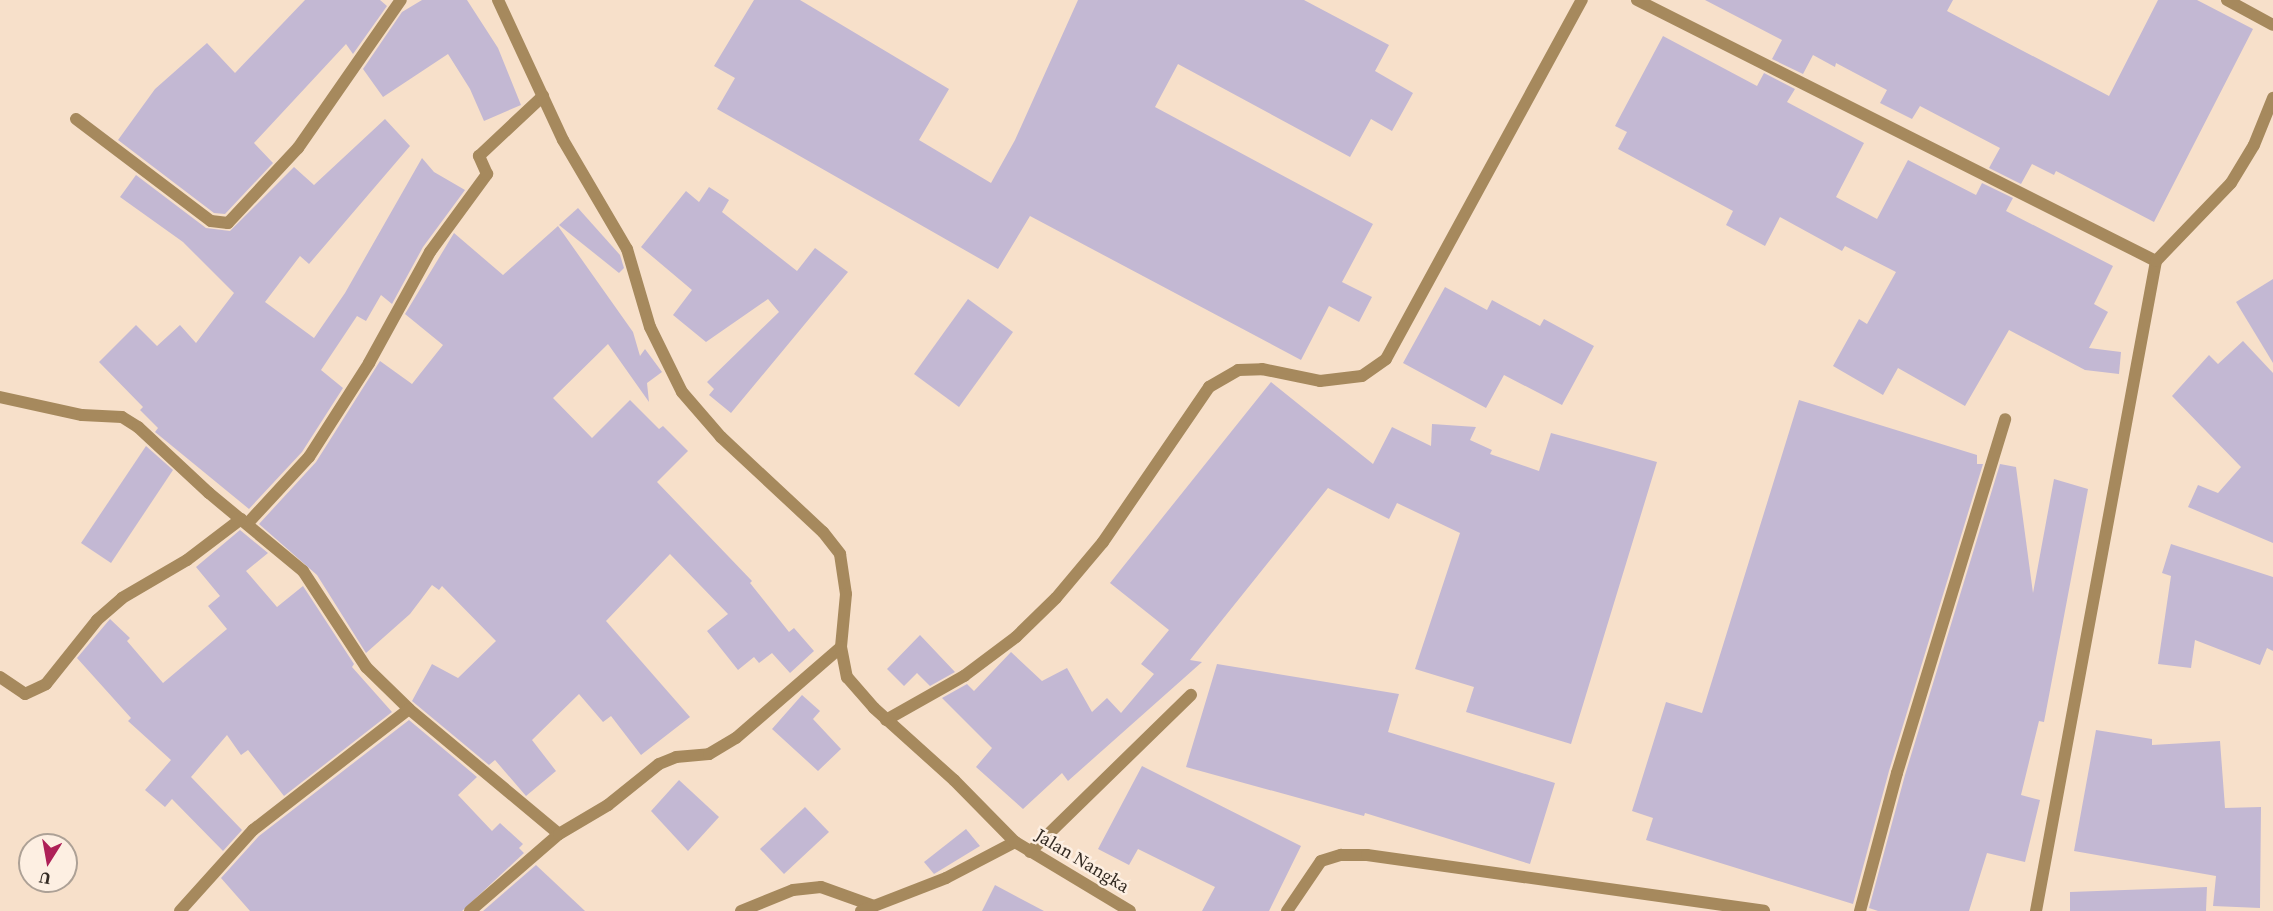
<!DOCTYPE html>
<style>
body{margin:0}
#map{position:relative;width:2273px;height:911px;overflow:hidden;background:#f7e0ca;font-family:"Source Serif 4",serif}
div>[style]{position:absolute}
.building>*{inset:0;background:#c3b8d3}
.service>*{height:12px;margin:-6px;padding:0 6px;transform-origin:6px;border-radius:6px;background:#a6895d}
.minor>*{height:12px;margin:-6px;padding:0 6px;transform-origin:6px;border-radius:6px;background:#a6895d}
.tertiary>*{height:12px;margin:-6px;padding:0 6px;transform-origin:6px;border-radius:6px;background:#a6895d}
span{translate:-50% -50%;white-space:nowrap;text-align:center;line-height:1.15;-webkit-text-stroke:5px #fdefe2;paint-order:stroke}
.street-label{font-size:18px;color:#342b23}
.north{position:absolute;left:18px;top:833px;width:60px;height:60px;box-sizing:border-box;background:#fdefe2;border:2px solid #ada196;border-radius:50%;rotate:191deg;font-size:16px;font-weight:700;line-height:24px;text-align:center;color:#342b23}
.north::after{content:'';display:block;margin:auto;width:21px;height:27px;background:#ae2057;clip-path:polygon(50% 0,100% 100%,50% 72%,0 100%)}
</style>
<div id="map">
<div class="building">
<div style="clip-path:polygon(305px 0,380px 0,387px 6px,353px 54px,346px 44px,254px 143px,273px 163px,225px 214px,214px 213px,118px 140px,155px 89px,207px 43px,235px 73px)"></div>
<div style="clip-path:polygon(422px 0,467px 0,498px 48px,521px 105px,484px 121px,470px 89px,448px 54px,383px 97px,363px 69px,402px 12px)"></div>
<div style="clip-path:polygon(754px 0,800px 0,949px 89px,919px 140px,991px 183px,1015px 140px,1078px 0,1304px 0,1389px 45px,1375px 71px,1413px 93px,1392px 131px,1371px 119px,1350px 157px,1178px 64px,1155px 107px,1373px 224px,1342px 282px,1372px 297px,1359px 322px,1329px 306px,1301px 360px,1030px 216px,998px 269px,717px 109px,735px 78px,714px 66px)"></div>
<div style="clip-path:polygon(1705px 0,1953px 0,1947px 11px,2109px 96px,2158px 0,2197px 0,2253px 29px,2154px 222px,2056px 171px,2054px 175px,2032px 164px,2021px 184px,1989px 168px,2000px 148px,1920px 106px,1912px 119px,1880px 103px,1887px 90px,1836px 63px,1835px 67px,1813px 55px,1803px 74px,1772px 59px,1782px 40px)"></div>
<div style="clip-path:polygon(1663px 36px,1757px 86px,1764px 73px,1795px 89px,1787px 102px,1864px 143px,1836px 197px,1877px 219px,1908px 160px,1976px 195px,1982px 183px,2013px 198px,2006px 211px,2113px 266px,2094px 304px,2108px 312px,2089px 348px,2121px 352px,2119px 374px,2085px 370px,2009px 330px,1965px 406px,1898px 368px,1883px 395px,1833px 366px,1859px 319px,1867px 324px,1896px 272px,1845px 246px,1842px 251px,1780px 217px,1765px 246px,1726px 225px,1733px 211px,1618px 149px,1627px 132px,1615px 126px)"></div>
<div style="clip-path:polygon(385px 119px,410px 146px,309px 264px,300px 256px,265px 302px,314px 338px,345px 293px,422px 158px,434px 172px,465px 190px,423px 247px,392px 304px,381px 295px,366px 321px,357px 316px,321px 370px,343px 388px,302px 452px,249px 509px,155px 432px,158px 428px,140px 410px,143px 407px,99px 362px,136px 325px,157px 346px,180px 325px,196px 343px,234px 293px,183px 242px,120px 197px,136px 175px,206px 228px,230px 231px,294px 167px,314px 185px)"></div>
<div style="clip-path:polygon(709px 187px,729px 200px,722px 212px,797px 271px,815px 248px,848px 272px,731px 413px,709px 395px,714px 389px,707px 382px,779px 312px,768px 299px,706px 342px,673px 315px,692px 290px,641px 247px,686px 191px,699px 202px)"></div>
<div style="clip-path:polygon(578px 208px,620px 255px,624px 268px,619px 273px,559px 225px)"></div>
<div style="clip-path:polygon(558px 226px,633px 332px,640px 356px,645px 349px,662px 372px,647px 383px,649px 402px,608px 344px,553px 398px,592px 438px,630px 400px,659px 429px,663px 426px,688px 451px,657px 482px,752px 581px,750px 583px,789px 632px,794px 628px,814px 651px,790px 673px,772px 653px,759px 663px,754px 657px,738px 670px,707px 631px,728px 614px,670px 554px,606px 621px,690px 717px,641px 755px,611px 716px,603px 722px,579px 694px,532px 740px,556px 771px,526px 796px,495px 760px,489px 765px,412px 701px,432px 664px,458px 678px,496px 641px,442px 586px,439px 590px,432px 585px,410px 614px,366px 653px,317px 575px,259px 524px,316px 462px,380px 361px,412px 384px,443px 345px,405px 314px,454px 233px,503px 275px)"></div>
<div style="clip-path:polygon(2273px 279px,2273px 363px,2236px 302px)"></div>
<div style="clip-path:polygon(1445px 287px,1487px 310px,1492px 300px,1540px 326px,1544px 319px,1594px 346px,1562px 405px,1504px 375px,1486px 408px,1403px 363px)"></div>
<div style="clip-path:polygon(968px 299px,1013px 332px,959px 407px,914px 374px)"></div>
<div style="clip-path:polygon(2243px 341px,2273px 373px,2273px 543px,2188px 507px,2198px 485px,2218px 493px,2241px 467px,2172px 396px,2209px 355px,2218px 364px)"></div>
<div style="clip-path:polygon(1271px 382px,1373px 464px,1392px 427px,1431px 446px,1432px 424px,1476px 427px,1470px 440px,1492px 450px,1490px 454px,1539px 471px,1551px 433px,1657px 462px,1571px 744px,1466px 712px,1474px 687px,1415px 669px,1460px 533px,1397px 503px,1389px 519px,1328px 488px,1190px 660px,1202px 662px,1068px 781px,1062px 773px,1023px 809px,976px 767px,992px 748px,942px 698px,967px 684px,974px 691px,1011px 652px,1042px 681px,1067px 668px,1092px 712px,1107px 698px,1121px 713px,1154px 674px,1141px 664px,1169px 630px,1110px 583px)"></div>
<div style="clip-path:polygon(1799px 400px,1977px 455px,1977px 464px,1983px 464px,1889px 771px,1853px 904px,1646px 840px,1653px 818px,1632px 811px,1666px 702px,1702px 713px)"></div>
<div style="clip-path:polygon(146px 446px,173px 470px,111px 563px,81px 543px)"></div>
<div style="clip-path:polygon(2000px 464px,2016px 467px,2033px 593px,2054px 479px,2088px 489px,2044px 722px,2039px 721px,2021px 795px,2040px 800px,2025px 862px,1987px 853px,1969px 911px,1878px 911px,1869px 908px,1905px 775px)"></div>
<div style="clip-path:polygon(240px 530px,268px 553px,246px 571px,277px 607px,303px 586px,354px 664px,352px 667px,392px 712px,284px 796px,248px 750px,241px 755px,227px 735px,191px 777px,242px 830px,223px 851px,172px 799px,165px 807px,145px 790px,171px 760px,128px 721px,131px 718px,77px 658px,110px 619px,130px 638px,127px 641px,163px 683px,227px 629px,208px 606px,220px 596px,196px 567px)"></div>
<div style="clip-path:polygon(2171px 544px,2273px 577px,2273px 651px,2267px 648px,2260px 665px,2195px 640px,2191px 668px,2158px 664px,2171px 576px,2162px 573px)"></div>
<div style="clip-path:polygon(920px 635px,955px 672px,930px 686px,917px 673px,904px 686px,887px 669px)"></div>
<div style="clip-path:polygon(1217px 664px,1399px 694px,1388px 732px,1555px 783px,1530px 864px,1365px 813px,1364px 816px,1186px 767px)"></div>
<div style="clip-path:polygon(802px 695px,820px 711px,813px 719px,841px 749px,818px 771px,772px 729px)"></div>
<div style="clip-path:polygon(409px 720px,477px 777px,458px 795px,492px 831px,500px 823px,523px 844px,519px 848px,524px 853px,462px 911px,250px 911px,221px 878px,259px 836px)"></div>
<div style="clip-path:polygon(2096px 730px,2152px 739px,2152px 745px,2220px 741px,2225px 808px,2261px 807px,2260px 908px,2213px 906px,2216px 876px,2074px 851px)"></div>
<div style="clip-path:polygon(1142px 766px,1301px 846px,1269px 911px,1202px 911px,1215px 887px,1138px 849px,1129px 865px,1098px 849px)"></div>
<div style="clip-path:polygon(679px 780px,719px 817px,688px 851px,651px 811px)"></div>
<div style="clip-path:polygon(805px 807px,829px 832px,784px 874px,760px 849px)"></div>
<div style="clip-path:polygon(966px 829px,980px 846px,934px 874px,924px 862px)"></div>
<div style="clip-path:polygon(536px 865px,585px 911px,483px 911px)"></div>
<div style="clip-path:polygon(995px 885px,1044px 911px,982px 911px)"></div>
<div style="clip-path:polygon(2207px 887px,2206px 911px,2070px 911px,2070px 892px)"></div>
</div>
<div class="service">
<div style="left:1637px;top:0;width:581px;rotate:26.7deg"></div>
<div style="left:2227px;top:0;width:52px;rotate:28.5deg"></div>
<div style="left:886px;top:720px;width:90px;rotate:-29.4deg"></div>
<div style="left:964px;top:676px;width:65px;rotate:-36.9deg"></div>
<div style="left:1016px;top:637px;width:56px;rotate:-44.3deg"></div>
<div style="left:1056px;top:598px;width:73px;rotate:-50deg"></div>
<div style="left:1103px;top:542px;width:188px;rotate:-55.6deg"></div>
<div style="left:1209px;top:387px;width:34px;rotate:-30deg"></div>
<div style="left:1238px;top:370px;width:24px;rotate:-2deg"></div>
<div style="left:1262px;top:369px;width:59px;rotate:11.7deg"></div>
<div style="left:1320px;top:381px;width:42px;rotate:-6.8deg"></div>
<div style="left:1362px;top:376px;width:29px;rotate:-35deg"></div>
<div style="left:1386px;top:359px;width:409px;rotate:-61.4deg"></div>
<div style="left:1287px;top:911px;width:60px;rotate:-55.8deg"></div>
<div style="left:1321px;top:861px;width:21px;rotate:-17deg"></div>
<div style="left:1341px;top:855px;width:26px"></div>
<div style="left:1367px;top:855px;width:401px;rotate:8deg"></div>
<div style="left:1860px;top:911px;width:143px;rotate:-75deg"></div>
<div style="left:1897px;top:773px;width:370px;rotate:-73deg"></div>
<div style="left:2036px;top:911px;width:661px;rotate:-79.54deg"></div>
<div style="left:2156px;top:261px;width:108px;rotate:-46.1deg"></div>
<div style="left:2231px;top:183px;width:44px;rotate:-58.8deg"></div>
<div style="left:2254px;top:145px;width:51px;rotate:-68deg"></div>
</div>
<div class="minor">
<div style="left:76px;top:119px;width:169px;rotate:37.1deg"></div>
<div style="left:211px;top:221px;width:17px;rotate:7deg"></div>
<div style="left:228px;top:223px;width:103px;rotate:-47deg"></div>
<div style="left:298px;top:148px;width:180px;rotate:-55.2deg"></div>
<div style="left:0;top:397px;width:84px;rotate:12.4deg"></div>
<div style="left:82px;top:415px;width:40px;rotate:2.9deg"></div>
<div style="left:122px;top:417px;width:19px;rotate:32deg"></div>
<div style="left:138px;top:427px;width:97px;rotate:42.9deg"></div>
<div style="left:209px;top:493px;width:122px;rotate:39.7deg"></div>
<div style="left:303px;top:571px;width:115px;rotate:56.7deg"></div>
<div style="left:366px;top:667px;width:60px;rotate:44.3deg"></div>
<div style="left:409px;top:709px;width:195px;rotate:39.8deg"></div>
<div style="left:248px;top:523px;width:90px;rotate:-47.3deg"></div>
<div style="left:309px;top:457px;width:112px;rotate:-57.4deg"></div>
<div style="left:369px;top:363px;width:127px;rotate:-61.2deg"></div>
<div style="left:430px;top:252px;width:97px;rotate:-53.8deg"></div>
<div style="left:487px;top:174px;width:20px;rotate:-114deg"></div>
<div style="left:479px;top:156px;width:88px;rotate:-43.2deg"></div>
<div style="left:0;top:677px;width:30px;rotate:34deg"></div>
<div style="left:25px;top:694px;width:23px;rotate:-25deg"></div>
<div style="left:46px;top:684px;width:82px;rotate:-51.4deg"></div>
<div style="left:97px;top:620px;width:33px;rotate:-41deg"></div>
<div style="left:122px;top:598px;width:75px;rotate:-30.3deg"></div>
<div style="left:187px;top:560px;width:68px;rotate:-37.2deg"></div>
<div style="left:1030px;top:852px;width:225px;rotate:-44.3deg"></div>
<div style="left:180px;top:911px;width:109px;rotate:-48deg"></div>
<div style="left:253px;top:830px;width:197px;rotate:-37.8deg"></div>
<div style="left:470px;top:911px;width:118px;rotate:-40.9deg"></div>
<div style="left:559px;top:834px;width:57px;rotate:-30.6deg"></div>
<div style="left:608px;top:805px;width:65px;rotate:-38.8deg"></div>
<div style="left:659px;top:764px;width:18px;rotate:-22deg"></div>
<div style="left:676px;top:757px;width:33px;rotate:-5deg"></div>
<div style="left:709px;top:754px;width:31px;rotate:-31deg"></div>
<div style="left:736px;top:738px;width:139px;rotate:-40.9deg"></div>
<div style="left:741px;top:911px;width:56px;rotate:-22deg"></div>
<div style="left:793px;top:890px;width:28px;rotate:-6deg"></div>
<div style="left:821px;top:887px;width:56px;rotate:19.7deg"></div>
<div style="left:861px;top:911px;width:91px;rotate:-21.2deg"></div>
<div style="left:946px;top:878px;width:78px;rotate:-27.6deg"></div>
</div>
<div class="tertiary">
<div style="left:498px;top:0;width:154px;rotate:65.1deg"></div>
<div style="left:563px;top:140px;width:126px;rotate:59.6deg"></div>
<div style="left:627px;top:249px;width:81px;rotate:73.6deg"></div>
<div style="left:650px;top:327px;width:72px;rotate:63.8deg"></div>
<div style="left:682px;top:392px;width:60px;rotate:49.1deg"></div>
<div style="left:721px;top:437px;width:139px;rotate:43deg"></div>
<div style="left:823px;top:532px;width:28px;rotate:52deg"></div>
<div style="left:840px;top:554px;width:40px;rotate:81.5deg"></div>
<div style="left:846px;top:594px;width:53px;rotate:95.4deg"></div>
<div style="left:841px;top:647px;width:31px;rotate:79deg"></div>
<div style="left:847px;top:677px;width:41px;rotate:48.9deg"></div>
<div style="left:874px;top:708px;width:108px;rotate:42deg"></div>
<div style="left:954px;top:780px;width:87px;rotate:45.5deg"></div>
<div style="left:1015px;top:842px;width:134px;rotate:31deg"></div>
</div>
<div class="street-label">
<span style="left:1082px;top:861px;rotate:31deg">Jalan Nangka</span>
</div>
<div class="north">U</div>
</div>
